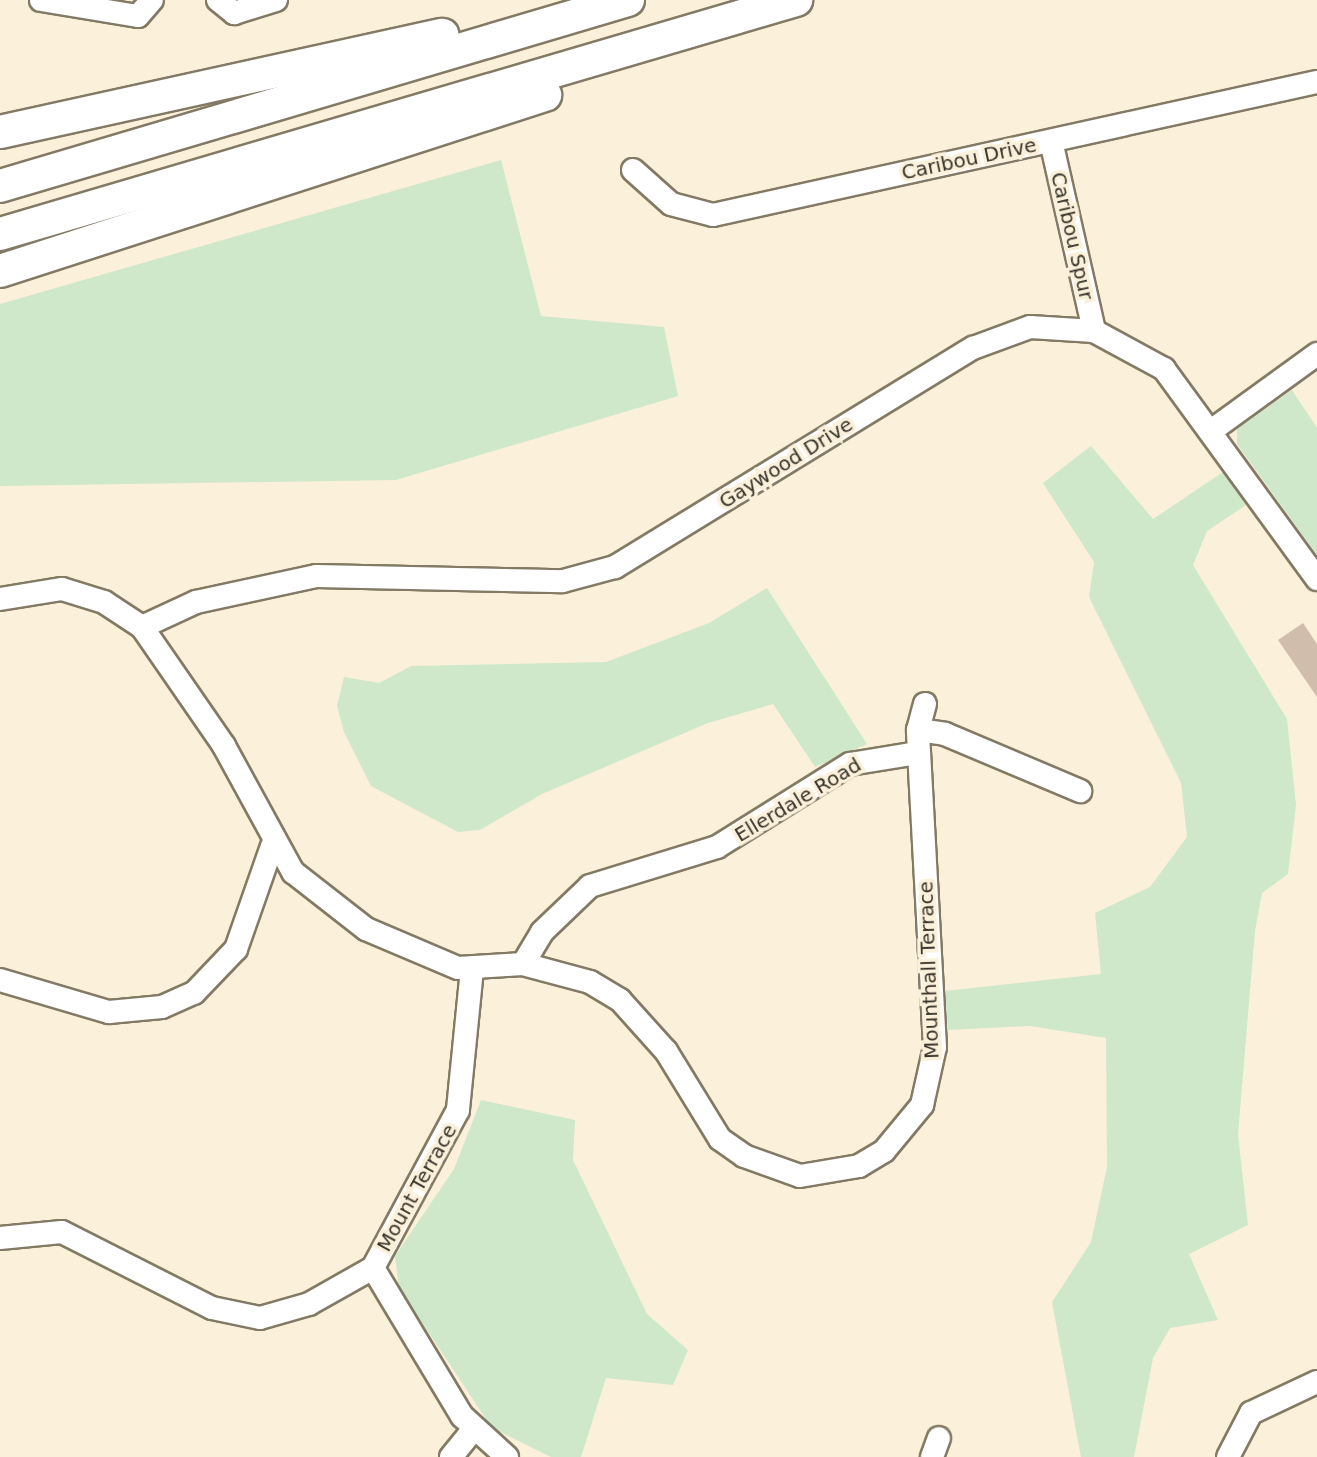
<!DOCTYPE html>
<style>
body{margin:0}
#map{position:relative;width:1317px;height:1457px;overflow:hidden;background:#fbf0d9;font-family:"DejaVu Sans",sans-serif}
div>[style]{position:absolute}
.green>*{inset:0;background:#cfe8c9}
.building>*{inset:0;background:#d1bdac}
.roads{filter:drop-shadow(2px 0 #837a65) drop-shadow(-2px 0 #837a65) drop-shadow(0 2px #837a65) drop-shadow(0 -2px #837a65)}
.minor>*{height:22px;margin:-11px;padding:0 11px;transform-origin:11px;border-radius:11px;background:#fff}
.highway>*{height:32px;margin:-16px;padding:0 16px;transform-origin:16px;border-radius:16px;background:#fff}
span{translate:-50% -50%;white-space:nowrap;text-align:center;line-height:1.15;-webkit-text-stroke:7px #fbf0d9;paint-order:stroke}
.street-label{font-size:20px;color:#37332a}
</style>
<div id="map">
<div class="green">
<div style="clip-path:polygon(501px 160px,541px 316px,664px 327px,678px 396px,396px 480px,0 486px,0 304px)"></div>
<div style="clip-path:polygon(1292px 390px,1317px 428px,1317px 555px,1237px 444px,1237px 429px)"></div>
<div style="clip-path:polygon(1091px 446px,1153px 519px,1223px 472px,1246px 505px,1207px 531px,1193px 565px,1287px 719px,1296px 805px,1288px 874px,1262px 893px,1255px 931px,1238px 1134px,1248px 1225px,1189px 1254px,1218px 1320px,1170px 1328px,1153px 1358px,1134px 1457px,1081px 1457px,1052px 1302px,1091px 1242px,1107px 1167px,1106px 1038px,1030px 1026px,948px 1030px,945px 991px,1101px 974px,1095px 913px,1150px 887px,1187px 837px,1181px 783px,1089px 597px,1094px 562px,1043px 483px)"></div>
<div style="clip-path:polygon(767px 588px,867px 744px,815px 767px,773px 704px,708px 723px,542px 794px,480px 830px,458px 832px,371px 786px,344px 732px,337px 706px,344px 677px,379px 683px,411px 666px,606px 662px,709px 623px)"></div>
<div style="clip-path:polygon(481px 1100px,575px 1120px,573px 1160px,647px 1314px,688px 1350px,673px 1385px,606px 1378px,581px 1457px,551px 1457px,492px 1428px,399px 1288px,395px 1256px,454px 1169px)"></div>
</div>
<div class="building">
<div style="clip-path:polygon(1303px 623px,1317px 644px,1317px 697px,1278px 640px)"></div>
</div>
<div class="roads">
<div class="minor">
<div style="left:41px;top:0;width:98px;rotate:9.4deg"></div>
<div style="left:138px;top:16px;width:21px;rotate:-49deg"></div>
<div style="left:218px;top:0;width:21px;rotate:39deg"></div>
<div style="left:234px;top:13px;width:44px;rotate:-17.2deg"></div>
<div style="left:1051px;top:141px;width:195px;rotate:77.2deg"></div>
<div style="left:633px;top:170px;width:51px;rotate:41.8deg"></div>
<div style="left:671px;top:204px;width:43px;rotate:14.7deg"></div>
<div style="left:713px;top:215px;width:618px;rotate:-12.42deg"></div>
<div style="left:1211px;top:431px;width:131px;rotate:-36deg"></div>
<div style="left:0;top:599px;width:63px;rotate:-9.2deg"></div>
<div style="left:62px;top:589px;width:44px;rotate:17.2deg"></div>
<div style="left:104px;top:602px;width:45px;rotate:33.3deg"></div>
<div style="left:142px;top:627px;width:145px;rotate:55.4deg"></div>
<div style="left:224px;top:746px;width:144px;rotate:61.3deg"></div>
<div style="left:293px;top:872px;width:93px;rotate:38deg"></div>
<div style="left:366px;top:929px;width:100px;rotate:23deg"></div>
<div style="left:458px;top:968px;width:65px;rotate:-3.5deg"></div>
<div style="left:523px;top:964px;width:37px;rotate:-59deg"></div>
<div style="left:542px;top:932px;width:66px;rotate:-43.8deg"></div>
<div style="left:590px;top:886px;width:133px;rotate:-17.1deg"></div>
<div style="left:717px;top:847px;width:157px;rotate:-32deg"></div>
<div style="left:850px;top:764px;width:69px;rotate:-9.2deg"></div>
<div style="left:142px;top:627px;width:60px;rotate:-24.8deg"></div>
<div style="left:196px;top:602px;width:123px;rotate:-12.2deg"></div>
<div style="left:316px;top:576px;width:247px;rotate:1.2deg"></div>
<div style="left:563px;top:581px;width:54px;rotate:-15.1deg"></div>
<div style="left:615px;top:567px;width:420px;rotate:-31.5deg"></div>
<div style="left:973px;top:348px;width:61px;rotate:-20.2deg"></div>
<div style="left:1030px;top:327px;width:64px;rotate:3.6deg"></div>
<div style="left:1094px;top:331px;width:80px;rotate:28.5deg"></div>
<div style="left:1164px;top:369px;width:260px;rotate:53.9deg"></div>
<div style="left:918px;top:730px;width:27px;rotate:8deg"></div>
<div style="left:945px;top:734px;width:147px;rotate:22.9deg"></div>
<div style="left:523px;top:964px;width:69px;rotate:15deg"></div>
<div style="left:590px;top:982px;width:35px;rotate:31deg"></div>
<div style="left:620px;top:1000px;width:69px;rotate:48deg"></div>
<div style="left:666px;top:1051px;width:103px;rotate:58.5deg"></div>
<div style="left:720px;top:1139px;width:29px;rotate:35deg"></div>
<div style="left:744px;top:1156px;width:59px;rotate:19.7deg"></div>
<div style="left:800px;top:1176px;width:60px;rotate:-9.6deg"></div>
<div style="left:859px;top:1166px;width:29px;rotate:-31deg"></div>
<div style="left:884px;top:1151px;width:60px;rotate:-50.4deg"></div>
<div style="left:922px;top:1105px;width:59px;rotate:-77.4deg"></div>
<div style="left:935px;top:1047px;width:317px;rotate:-93.1deg"></div>
<div style="left:918px;top:730px;width:27px;rotate:-75deg"></div>
<div style="left:472px;top:969px;width:142px;rotate:95.7deg"></div>
<div style="left:458px;top:1110px;width:179px;rotate:118.3deg"></div>
<div style="left:373px;top:1268px;width:173px;rotate:59deg"></div>
<div style="left:462px;top:1416px;width:61px;rotate:42.3deg"></div>
<div style="left:0;top:980px;width:114px;rotate:16.4deg"></div>
<div style="left:109px;top:1012px;width:53px;rotate:-5.4deg"></div>
<div style="left:162px;top:1007px;width:35px;rotate:-24deg"></div>
<div style="left:194px;top:993px;width:61px;rotate:-46.3deg"></div>
<div style="left:236px;top:949px;width:109px;rotate:-70.7deg"></div>
<div style="left:0;top:1238px;width:62px;rotate:-5.5deg"></div>
<div style="left:62px;top:1232px;width:168px;rotate:26.9deg"></div>
<div style="left:212px;top:1308px;width:49px;rotate:11.8deg"></div>
<div style="left:260px;top:1318px;width:51px;rotate:-15.9deg"></div>
<div style="left:309px;top:1304px;width:73px;rotate:-29.4deg"></div>
<div style="left:451px;top:1457px;width:35px;rotate:-51deg"></div>
<div style="left:932px;top:1457px;width:20px;rotate:-70deg"></div>
<div style="left:1228px;top:1457px;width:50px;rotate:-62.4deg"></div>
<div style="left:1251px;top:1413px;width:73px;rotate:-25.2deg"></div>
</div>
<div class="highway">
<div style="left:0;top:132px;width:453px;rotate:-12.4deg"></div>
<div style="left:0;top:186px;width:655px;rotate:-16.5deg"></div>
<div style="left:0;top:234px;width:830px;rotate:-16.38deg"></div>
<div style="left:0;top:271px;width:573px;rotate:-17.9deg"></div>
</div>
</div>
<div class="street-label">
<span style="left:969px;top:159px;rotate:-12deg">Caribou Drive</span>
<span style="left:1072px;top:236px;rotate:77deg">Caribou Spur</span>
<span style="left:786px;top:463px;rotate:-32deg">Gaywood Drive</span>
<span style="left:798px;top:800px;rotate:-31deg">Ellerdale Road</span>
<span style="left:929px;top:970px;rotate:-92deg">Mounthall Terrace</span>
<span style="left:417px;top:1188px;rotate:-61deg">Mount Terrace</span>
</div>
</div>
